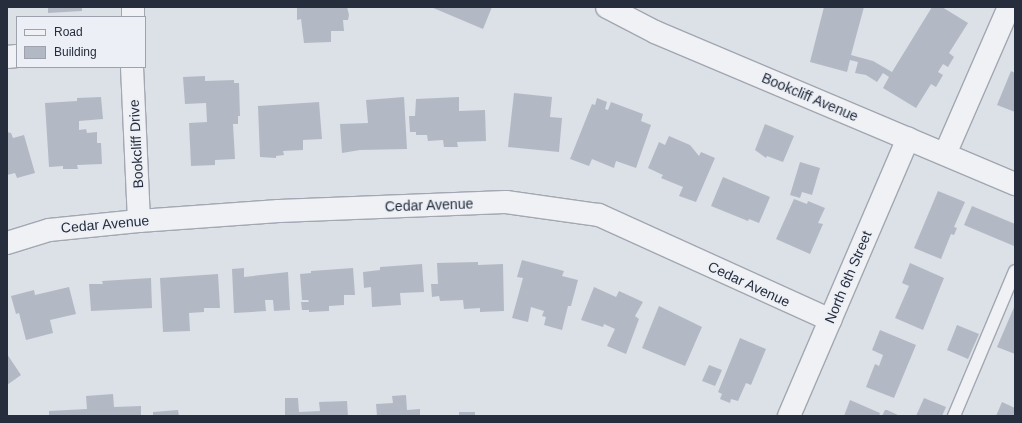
<!DOCTYPE html>
<style>
body{margin:0}
#map{position:relative;width:1022px;height:423px;overflow:hidden;background:#dce0e7;font-family:Helvetica,sans-serif}
div>[style]{position:absolute}
.building>*{inset:0;background:#b3b9c4}
.roads{filter:drop-shadow(1px 0 #a2a7b1) drop-shadow(-1px 0 #a2a7b1) drop-shadow(0 1px #a2a7b1) drop-shadow(0 -1px #a2a7b1)}
.lane>*{height:12px;margin:-6px;padding:0 6px;transform-origin:6px;border-radius:6px;background:#eff1f5}
.street>*{height:22px;margin:-11px;padding:0 11px;transform-origin:11px;border-radius:11px;background:#eff1f5}
span{translate:-50% -50%;white-space:nowrap;text-align:center;line-height:1.15;-webkit-text-stroke:3px #eceff5;paint-order:stroke}
.street-label{font-size:14px;color:#262e3e}
.frame{position:absolute;inset:0;border:8px solid #262e3e;pointer-events:none}
.legend{position:absolute;left:16px;top:16px;width:130px;height:52px;box-sizing:border-box;background:#eceff5;border:1px solid #9da2ac;margin:0;padding:5px 7px;list-style:none;font-size:12px;color:#262e3e}
.legend li{display:flex;align-items:center;gap:8px;height:20px}
.legend b{width:20px;border:1px solid #9da2ac}
</style>
<div id="map">
<div class="building">
<div style="clip-path:polygon(48px 7px,82px 7px,82px 11px,48px 13px)"></div>
<div style="clip-path:polygon(297px 7px,347px 7px,349px 15px,348px 20px,343px 20px,344px 31px,331px 31px,331px 42px,304px 43px,301px 19px,297px 20px)"></div>
<div style="clip-path:polygon(431px 7px,492px 7px,483px 29px)"></div>
<div style="clip-path:polygon(824px 7px,864px 7px,851px 55px,873px 61px,892px 72px,932px 7px,942px 7px,968px 23px,949px 53px,954px 57px,948px 67px,943px 64px,938px 72px,943px 75px,936px 87px,931px 84px,916px 108px,883px 88px,889px 77px,883px 73px,877px 82px,866px 75px,855px 73px,858px 62px,850px 60px,847px 72px,810px 62px)"></div>
<div style="clip-path:polygon(1011px 71px,1015px 73px,1015px 112px,997px 105px)"></div>
<div style="clip-path:polygon(205px 76px,205px 81px,234px 80px,234px 83px,239px 83px,240px 116px,238px 116px,238px 124px,233px 124px,235px 159px,215px 160px,215px 165px,191px 166px,189px 123px,207px 122px,206px 103px,185px 104px,183px 77px)"></div>
<div style="clip-path:polygon(514px 93px,552px 97px,550px 117px,562px 118px,559px 152px,508px 147px)"></div>
<div style="clip-path:polygon(101px 97px,103px 119px,79px 121px,79px 130px,86px 129px,87px 133px,97px 132px,97px 143px,101px 143px,102px 164px,77px 165px,78px 169px,63px 169px,63px 166px,49px 167px,45px 103px,77px 101px,77px 98px)"></div>
<div style="clip-path:polygon(404px 97px,407px 149px,360px 150px,342px 153px,340px 124px,368px 123px,366px 100px)"></div>
<div style="clip-path:polygon(459px 97px,459px 111px,485px 110px,486px 141px,457px 142px,458px 147px,444px 147px,443px 140px,428px 141px,427px 135px,416px 135px,416px 132px,410px 132px,409px 116px,415px 116px,416px 99px)"></div>
<div style="clip-path:polygon(597px 98px,607px 102px,605px 109px,608px 110px,611px 102px,643px 114px,641px 121px,651px 125px,636px 168px,616px 161px,614px 168px,592px 159px,589px 166px,570px 159px,592px 104px,595px 105px)"></div>
<div style="clip-path:polygon(319px 102px,322px 139px,303px 140px,303px 150px,283px 151px,284px 155px,276px 156px,276px 158px,260px 157px,258px 106px)"></div>
<div style="clip-path:polygon(765px 124px,794px 136px,783px 162px,767px 156px,766px 158px,755px 150px)"></div>
<div style="clip-path:polygon(7px 132px,11px 133px,13px 138px,24px 135px,35px 173px,17px 178px,15px 173px,7px 175px)"></div>
<div style="clip-path:polygon(669px 136px,690px 145px,699px 156px,701px 152px,715px 158px,696px 202px,679px 196px,683px 187px,661px 178px,663px 175px,648px 168px,659px 142px,665px 145px)"></div>
<div style="clip-path:polygon(800px 162px,820px 168px,812px 195px,802px 192px,800px 198px,790px 195px)"></div>
<div style="clip-path:polygon(723px 177px,770px 197px,759px 223px,749px 219px,748px 221px,711px 206px)"></div>
<div style="clip-path:polygon(938px 191px,965px 202px,954px 227px,957px 228px,954px 235px,951px 234px,941px 259px,914px 248px)"></div>
<div style="clip-path:polygon(794px 199px,807px 204px,808px 201px,825px 208px,818px 223px,823px 224px,810px 254px,776px 239px)"></div>
<div style="clip-path:polygon(972px 206px,1015px 224px,1014px 246px,964px 225px)"></div>
<div style="clip-path:polygon(522px 260px,564px 271px,562px 276px,578px 280px,571px 306px,568px 306px,562px 330px,544px 325px,546px 317px,542px 316px,544px 311px,531px 307px,528px 322px,512px 318px,523px 278px,517px 277px)"></div>
<div style="clip-path:polygon(478px 262px,478px 265px,503px 264px,504px 311px,480px 312px,480px 308px,464px 309px,463px 300px,440px 301px,439px 296px,432px 297px,431px 284px,438px 284px,437px 263px)"></div>
<div style="clip-path:polygon(910px 263px,944px 278px,923px 330px,895px 318px,909px 286px,902px 283px)"></div>
<div style="clip-path:polygon(422px 264px,424px 292px,400px 293px,401px 305px,372px 307px,371px 287px,364px 288px,363px 272px,380px 270px,380px 267px)"></div>
<div style="clip-path:polygon(244px 268px,244px 277px,288px 272px,290px 310px,274px 311px,273px 300px,265px 300px,266px 311px,234px 313px,232px 269px)"></div>
<div style="clip-path:polygon(353px 268px,355px 295px,344px 295px,344px 305px,329px 306px,329px 311px,309px 312px,309px 310px,302px 310px,301px 302px,309px 302px,308px 300px,302px 300px,300px 274px,311px 273px,311px 271px)"></div>
<div style="clip-path:polygon(218px 274px,220px 308px,204px 308px,204px 312px,189px 313px,190px 331px,163px 332px,160px 278px)"></div>
<div style="clip-path:polygon(151px 278px,152px 308px,91px 311px,89px 284px,103px 284px,102px 281px)"></div>
<div style="clip-path:polygon(69px 287px,76px 314px,50px 320px,53px 333px,26px 340px,19px 313px,16px 314px,11px 296px,34px 290px,35px 295px)"></div>
<div style="clip-path:polygon(594px 287px,616px 297px,619px 291px,643px 302px,635px 316px,639px 319px,626px 354px,607px 346px,615px 329px,604px 324px,603px 327px,581px 320px)"></div>
<div style="clip-path:polygon(1015px 305px,1015px 354px,997px 347px)"></div>
<div style="clip-path:polygon(659px 306px,702px 327px,685px 366px,642px 348px)"></div>
<div style="clip-path:polygon(957px 325px,979px 334px,968px 359px,947px 350px)"></div>
<div style="clip-path:polygon(880px 330px,916px 345px,894px 398px,866px 387px,875px 364px,879px 366px,883px 355px,872px 350px)"></div>
<div style="clip-path:polygon(740px 338px,766px 349px,751px 385px,746px 383px,738px 401px,731px 399px,730px 403px,720px 399px,722px 394px,718px 392px)"></div>
<div style="clip-path:polygon(7px 354px,21px 375px,7px 385px)"></div>
<div style="clip-path:polygon(709px 365px,722px 370px,715px 386px,702px 381px)"></div>
<div style="clip-path:polygon(113px 394px,114px 407px,141px 406px,141px 416px,49px 416px,49px 411px,87px 409px,86px 396px)"></div>
<div style="clip-path:polygon(406px 395px,407px 410px,420px 409px,420px 416px,377px 416px,376px 404px,393px 403px,392px 396px)"></div>
<div style="clip-path:polygon(285px 398px,298px 398px,299px 412px,320px 411px,319px 402px,347px 401px,348px 416px,285px 416px)"></div>
<div style="clip-path:polygon(924px 398px,946px 407px,942px 416px,916px 416px)"></div>
<div style="clip-path:polygon(850px 400px,880px 413px,879px 416px,844px 416px)"></div>
<div style="clip-path:polygon(1002px 402px,1015px 408px,1015px 416px,996px 416px)"></div>
<div style="clip-path:polygon(178px 410px,179px 416px,153px 416px,153px 412px)"></div>
<div style="clip-path:polygon(885px 410px,887px 410px,900px 416px,882px 416px)"></div>
<div style="clip-path:polygon(459px 412px,475px 412px,475px 416px,459px 416px)"></div>
</div>
<div class="roads">
<div class="lane">
<div style="left:954px;top:416px;width:157px;rotate:-67.2deg"></div>
</div>
<div class="street">
<div style="left:607px;top:7px;width:54px;rotate:27.5deg"></div>
<div style="left:655px;top:32px;width:391px;rotate:22.9deg"></div>
<div style="left:133px;top:17px;width:10px;rotate:-90deg"></div>
<div style="left:7px;top:57px;width:10px;rotate:-6deg"></div>
<div style="left:132px;top:67px;width:154px;rotate:87.4deg"></div>
<div style="left:945px;top:154px;width:160px;rotate:-66.5deg"></div>
<div style="left:7px;top:243px;width:44px;rotate:-17.2deg"></div>
<div style="left:49px;top:230px;width:90px;rotate:-5.7deg"></div>
<div style="left:139px;top:221px;width:140px;rotate:-4.1deg"></div>
<div style="left:279px;top:211px;width:227px;rotate:-2.3deg"></div>
<div style="left:506px;top:202px;width:94px;rotate:8deg"></div>
<div style="left:599px;top:215px;width:254px;rotate:24.4deg"></div>
<div style="left:789px;top:416px;width:302px;rotate:-66.8deg"></div>
</div>
</div>
<div class="street-label">
<span style="left:810px;top:97px;rotate:23deg">Bookcliff Avenue</span>
<span style="left:136px;top:144px;rotate:-93deg">Bookcliff Drive</span>
<span style="left:429px;top:205px;rotate:-2deg">Cedar Avenue</span>
<span style="left:105px;top:224px;rotate:-5deg">Cedar Avenue</span>
<span style="left:848px;top:277px;rotate:-67deg">North 6th Street</span>
<span style="left:749px;top:284px;rotate:25deg">Cedar Avenue</span>
</div>
<div class="frame"></div>
<ul class="legend">
<li><b style="height:5px;background:#eff1f5"></b>Road</li>
<li><b style="height:11px;background:#b3b9c4"></b>Building</li>
</ul>
</div>
